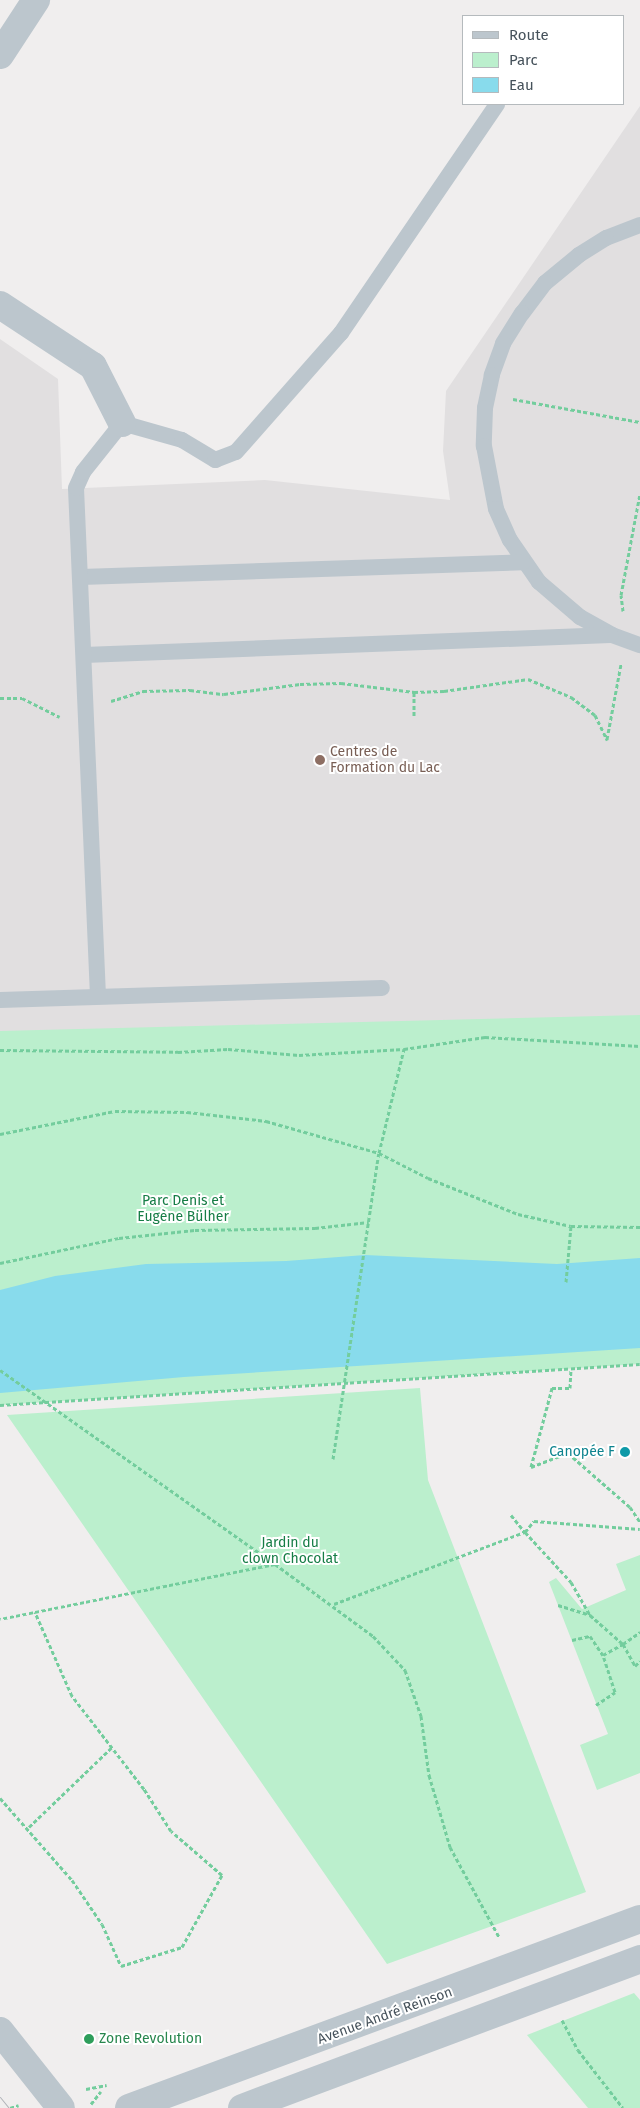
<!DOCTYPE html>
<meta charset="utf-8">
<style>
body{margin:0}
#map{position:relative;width:640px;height:2108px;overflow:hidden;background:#f0eeee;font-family:"Fira Sans",sans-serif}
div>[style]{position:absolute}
.education>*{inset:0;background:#e1dfe0}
.green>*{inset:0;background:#bbefcd}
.water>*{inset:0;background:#88dbec}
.path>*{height:3px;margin-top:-1.5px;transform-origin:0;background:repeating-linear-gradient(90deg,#73cd9d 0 4px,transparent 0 6.5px)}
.service>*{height:16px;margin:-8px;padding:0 8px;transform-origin:8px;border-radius:8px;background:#bcc6cd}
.minor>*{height:28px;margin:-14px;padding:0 14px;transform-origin:14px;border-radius:14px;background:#bcc6cd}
.tram>*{height:1px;margin:-0.5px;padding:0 0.5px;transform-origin:0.5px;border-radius:0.5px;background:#b0b3b8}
.dots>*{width:14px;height:14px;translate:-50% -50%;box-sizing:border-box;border:2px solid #fff;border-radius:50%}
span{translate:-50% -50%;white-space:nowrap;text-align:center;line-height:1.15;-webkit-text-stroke:4px #fff;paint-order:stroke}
.education-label{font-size:14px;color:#785e54}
.left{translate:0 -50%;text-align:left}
.park-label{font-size:14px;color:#167d46}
.culture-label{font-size:14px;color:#0d838f}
.right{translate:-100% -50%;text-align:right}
.street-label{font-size:14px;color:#46525b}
.leisure-label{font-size:14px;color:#27864d}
.legend{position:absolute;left:462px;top:15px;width:162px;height:90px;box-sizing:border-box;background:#fff;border:1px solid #b5babd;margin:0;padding:6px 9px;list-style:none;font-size:15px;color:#46525b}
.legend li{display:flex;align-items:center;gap:10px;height:25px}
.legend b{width:25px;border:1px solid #b5babd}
</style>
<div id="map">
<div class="education">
<div style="clip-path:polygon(640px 106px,640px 1019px,0 1032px,0 339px,58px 379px,62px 489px,265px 480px,450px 500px,443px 451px,446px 391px)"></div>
</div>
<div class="green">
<div style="clip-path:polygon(640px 1015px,640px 1364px,0 1405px,0 1031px)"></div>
<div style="clip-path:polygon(420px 1388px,428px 1480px,586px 1892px,387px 1964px,7px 1415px)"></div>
<div style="clip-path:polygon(640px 1555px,640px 1773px,597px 1790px,580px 1745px,608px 1734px,549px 1582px,556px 1578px,582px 1609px,626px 1590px,616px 1564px)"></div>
<div style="clip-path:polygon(634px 1993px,640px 2000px,640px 2108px,588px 2108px,527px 2035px)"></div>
</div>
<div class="water">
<div style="clip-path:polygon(365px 1255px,557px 1264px,640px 1258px,640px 1348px,184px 1377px,0 1393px,0 1290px,55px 1276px,146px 1264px,286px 1261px)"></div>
</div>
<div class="path">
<div style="left:513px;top:399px;width:129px;rotate:10.3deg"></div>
<div style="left:623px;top:611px;width:16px;rotate:-97deg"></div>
<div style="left:621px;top:595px;width:104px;rotate:-79.4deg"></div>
<div style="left:414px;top:692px;width:26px;rotate:90deg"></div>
<div style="left:0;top:698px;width:22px"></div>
<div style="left:22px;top:698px;width:42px;rotate:26.6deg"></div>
<div style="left:111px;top:701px;width:34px;rotate:-17deg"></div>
<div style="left:143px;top:691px;width:47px;rotate:-1.2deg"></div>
<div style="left:190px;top:690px;width:34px;rotate:7deg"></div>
<div style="left:224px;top:694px;width:77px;rotate:-7.5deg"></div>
<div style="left:300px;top:684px;width:41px;rotate:-1.4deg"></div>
<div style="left:341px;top:683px;width:74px;rotate:7deg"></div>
<div style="left:414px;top:692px;width:30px;rotate:-2deg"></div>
<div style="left:444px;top:691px;width:85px;rotate:-8.1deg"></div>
<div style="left:528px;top:679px;width:47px;rotate:22.7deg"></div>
<div style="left:571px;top:697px;width:30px;rotate:37deg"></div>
<div style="left:595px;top:715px;width:28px;rotate:64deg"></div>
<div style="left:607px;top:739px;width:76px;rotate:-79.4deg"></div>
<div style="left:0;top:1050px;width:178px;rotate:0.6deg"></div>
<div style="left:178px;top:1052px;width:50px;rotate:-3.4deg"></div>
<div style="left:228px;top:1049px;width:71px;rotate:4.8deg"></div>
<div style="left:299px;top:1055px;width:105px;rotate:-3.3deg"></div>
<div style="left:404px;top:1049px;width:82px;rotate:-8.4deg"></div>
<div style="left:485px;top:1037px;width:155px;rotate:3.3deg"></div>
<div style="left:0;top:1134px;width:117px;rotate:-11.3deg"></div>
<div style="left:115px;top:1111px;width:72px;rotate:0.8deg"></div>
<div style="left:187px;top:1112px;width:80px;rotate:6.5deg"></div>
<div style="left:266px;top:1121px;width:117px;rotate:15.8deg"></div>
<div style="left:379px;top:1153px;width:55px;rotate:27deg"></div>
<div style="left:428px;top:1178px;width:97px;rotate:21.8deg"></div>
<div style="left:518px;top:1214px;width:54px;rotate:12.8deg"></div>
<div style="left:571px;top:1226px;width:69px;rotate:0.8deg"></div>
<div style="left:0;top:1263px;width:122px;rotate:-11.9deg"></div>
<div style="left:119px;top:1238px;width:76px;rotate:-6deg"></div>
<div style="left:195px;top:1230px;width:120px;rotate:-1deg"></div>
<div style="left:315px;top:1228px;width:54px;rotate:-6.3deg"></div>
<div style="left:566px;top:1282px;width:56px;rotate:-84.9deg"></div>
<div style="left:0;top:1370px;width:337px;rotate:35.2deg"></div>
<div style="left:275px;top:1564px;width:280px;rotate:168.7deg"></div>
<div style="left:0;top:1405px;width:641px;rotate:-3.67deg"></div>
<div style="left:333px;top:1459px;width:309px;rotate:-81.5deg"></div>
<div style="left:379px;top:1153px;width:107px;rotate:-76.5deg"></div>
<div style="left:531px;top:1467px;width:40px;rotate:-21deg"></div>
<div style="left:568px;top:1453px;width:82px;rotate:41.1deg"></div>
<div style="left:630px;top:1507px;width:18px;rotate:56deg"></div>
<div style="left:531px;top:1467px;width:82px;rotate:-75.1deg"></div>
<div style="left:552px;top:1388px;width:18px"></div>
<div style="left:570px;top:1388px;width:19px;rotate:-87deg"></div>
<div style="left:511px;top:1515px;width:22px;rotate:51deg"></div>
<div style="left:525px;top:1532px;width:14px;rotate:-51deg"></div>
<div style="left:534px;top:1521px;width:106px;rotate:4.3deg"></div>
<div style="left:275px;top:1564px;width:122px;rotate:36.3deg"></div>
<div style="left:373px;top:1636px;width:47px;rotate:46.7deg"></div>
<div style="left:405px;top:1670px;width:49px;rotate:70.8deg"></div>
<div style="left:421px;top:1716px;width:60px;rotate:82.3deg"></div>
<div style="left:429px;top:1775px;width:75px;rotate:73.7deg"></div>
<div style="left:450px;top:1847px;width:102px;rotate:61.4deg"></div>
<div style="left:334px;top:1604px;width:204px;rotate:-20.7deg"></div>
<div style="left:525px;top:1532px;width:68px;rotate:47.4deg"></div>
<div style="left:571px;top:1582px;width:38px;rotate:60deg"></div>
<div style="left:590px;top:1615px;width:44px;rotate:41.3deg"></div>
<div style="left:623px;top:1644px;width:21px;rotate:-35deg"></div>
<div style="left:558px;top:1605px;width:34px;rotate:17deg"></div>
<div style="left:572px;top:1640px;width:18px;rotate:-13deg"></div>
<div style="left:590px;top:1636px;width:23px;rotate:56deg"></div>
<div style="left:596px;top:1705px;width:23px;rotate:-34deg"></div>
<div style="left:615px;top:1692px;width:39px;rotate:-108deg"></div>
<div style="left:603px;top:1655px;width:23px;rotate:-29deg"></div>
<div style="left:623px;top:1644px;width:25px;rotate:61deg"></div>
<div style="left:635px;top:1666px;width:7px;rotate:-45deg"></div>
<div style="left:0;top:1798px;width:109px;rotate:48.7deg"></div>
<div style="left:72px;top:1880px;width:53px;rotate:55.7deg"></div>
<div style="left:102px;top:1924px;width:46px;rotate:65.7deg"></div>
<div style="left:121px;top:1966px;width:64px;rotate:-17.3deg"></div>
<div style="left:182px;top:1947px;width:82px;rotate:-60.9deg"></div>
<div style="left:222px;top:1875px;width:67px;rotate:-139.2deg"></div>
<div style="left:171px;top:1831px;width:50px;rotate:-122.7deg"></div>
<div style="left:144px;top:1789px;width:118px;rotate:-127.7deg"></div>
<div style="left:72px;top:1696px;width:92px;rotate:-113.8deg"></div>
<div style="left:29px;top:1827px;width:115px;rotate:-43.9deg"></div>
<div style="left:562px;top:2020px;width:34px;rotate:62deg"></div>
<div style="left:578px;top:2050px;width:73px;rotate:52.2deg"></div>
<div style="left:86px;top:2089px;width:21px;rotate:-11deg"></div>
<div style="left:91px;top:2104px;width:16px;rotate:-52deg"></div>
<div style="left:10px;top:2108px;width:9px;rotate:-18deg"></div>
</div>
<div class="service">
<div style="left:640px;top:225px;width:36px;rotate:159deg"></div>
<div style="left:606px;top:238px;width:32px;rotate:148deg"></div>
<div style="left:579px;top:255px;width:44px;rotate:140.5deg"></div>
<div style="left:545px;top:283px;width:38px;rotate:127deg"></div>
<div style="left:522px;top:313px;width:36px;rotate:122deg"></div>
<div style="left:503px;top:344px;width:33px;rotate:110deg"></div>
<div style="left:492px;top:375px;width:34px;rotate:102deg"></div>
<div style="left:485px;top:408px;width:38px;rotate:92deg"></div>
<div style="left:484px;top:446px;width:64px;rotate:79.2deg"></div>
<div style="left:496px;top:509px;width:34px;rotate:66deg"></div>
<div style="left:510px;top:540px;width:51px;rotate:55.4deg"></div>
<div style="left:539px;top:582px;width:54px;rotate:40.5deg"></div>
<div style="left:580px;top:617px;width:37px;rotate:29deg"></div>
<div style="left:612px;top:635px;width:30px;rotate:20deg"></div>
<div style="left:81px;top:577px;width:442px;rotate:-1.9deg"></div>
<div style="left:84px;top:655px;width:527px;rotate:-2.17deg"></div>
<div style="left:98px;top:996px;width:508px;rotate:-92.48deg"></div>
<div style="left:76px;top:488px;width:17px;rotate:-66deg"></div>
<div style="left:83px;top:472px;width:63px;rotate:-51.5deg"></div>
<div style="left:122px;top:423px;width:62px;rotate:15.8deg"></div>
<div style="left:182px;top:440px;width:39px;rotate:31deg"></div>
<div style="left:215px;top:460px;width:22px;rotate:-21deg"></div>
<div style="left:236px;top:452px;width:159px;rotate:-48.6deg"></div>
<div style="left:341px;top:333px;width:277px;rotate:-55.7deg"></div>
<div style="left:0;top:1000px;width:382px;rotate:-1.8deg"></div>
</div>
<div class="minor">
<div style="left:0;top:55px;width:66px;rotate:-56.8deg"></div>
<div style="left:0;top:305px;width:111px;rotate:33.3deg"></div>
<div style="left:93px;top:366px;width:64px;rotate:63deg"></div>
<div style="left:0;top:2031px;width:98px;rotate:51.6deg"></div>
<div style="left:129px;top:2108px;width:545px;rotate:-20.3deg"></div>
<div style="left:242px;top:2108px;width:425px;rotate:-20.5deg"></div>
</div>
<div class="tram">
<div style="left:0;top:2097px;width:14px;rotate:51deg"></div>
</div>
<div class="dots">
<div style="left:320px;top:760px;background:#8d6e63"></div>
<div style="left:625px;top:1452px;background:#0f9aa8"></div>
<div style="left:89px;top:2039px;background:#2e9e5b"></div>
</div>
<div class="education-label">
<span class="left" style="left:330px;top:760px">Centres de<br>Formation du Lac</span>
</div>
<div class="park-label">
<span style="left:183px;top:1209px">Parc Denis et<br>Eugène Bülher</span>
<span style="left:290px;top:1551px">Jardin du<br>clown Chocolat</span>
</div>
<div class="culture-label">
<span class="right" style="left:615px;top:1452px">Canopée F</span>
</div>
<div class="street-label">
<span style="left:385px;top:2016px;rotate:-20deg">Avenue André Reinson</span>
</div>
<div class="leisure-label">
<span class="left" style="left:99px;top:2039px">Zone Revolution</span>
</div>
<ul class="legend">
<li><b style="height:6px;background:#bcc6cd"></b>Route</li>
<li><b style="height:14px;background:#bbefcd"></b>Parc</li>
<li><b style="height:14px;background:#88dbec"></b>Eau</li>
</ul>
</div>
